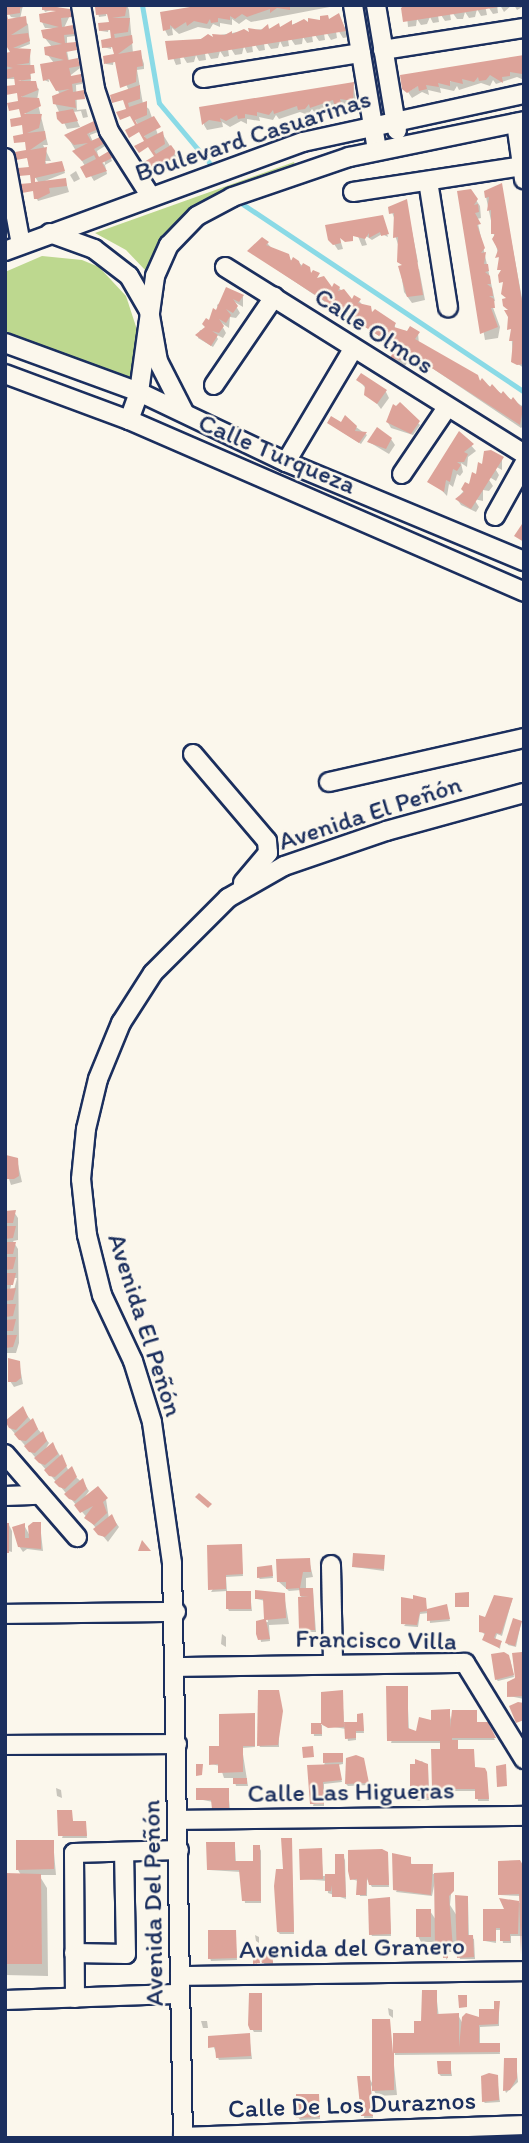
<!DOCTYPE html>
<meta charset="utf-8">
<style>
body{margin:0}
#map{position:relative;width:529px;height:2143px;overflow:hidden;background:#fbf7ec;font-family:Itim,sans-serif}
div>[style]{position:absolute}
.green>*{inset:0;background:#bdd88f}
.shadow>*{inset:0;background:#0003}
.stream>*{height:5px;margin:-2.5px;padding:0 2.5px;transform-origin:2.5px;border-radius:2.5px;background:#8adae6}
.building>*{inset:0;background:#dda399}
.roads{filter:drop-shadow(2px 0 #1b2f5e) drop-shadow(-2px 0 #1b2f5e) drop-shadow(0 2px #1b2f5e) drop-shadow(0 -2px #1b2f5e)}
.minor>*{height:18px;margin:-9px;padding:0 9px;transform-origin:9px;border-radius:9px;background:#fbf7ec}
span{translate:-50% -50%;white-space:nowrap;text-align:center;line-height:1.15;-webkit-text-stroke:5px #fbf7ec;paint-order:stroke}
.street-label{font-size:26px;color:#1b2f5e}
.frame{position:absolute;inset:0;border:7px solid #1b2f5e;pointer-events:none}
</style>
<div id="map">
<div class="green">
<div style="clip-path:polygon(294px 162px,296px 168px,184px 217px,165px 237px,147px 272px,126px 250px,95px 233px)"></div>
<div style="clip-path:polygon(42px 256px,82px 260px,99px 267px,126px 296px,141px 342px,131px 381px,5px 333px,5px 272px)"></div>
</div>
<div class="shadow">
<div style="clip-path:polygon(23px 5px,20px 19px,28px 24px,30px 44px,12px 51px,9px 32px,17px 18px,11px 17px,5px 8px)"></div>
<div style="clip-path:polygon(42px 5px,65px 5px,45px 12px)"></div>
<div style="clip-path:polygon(108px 5px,127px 5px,129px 10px,133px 53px,140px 52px,144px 64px,144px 69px,137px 70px,143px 104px,149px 109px,158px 135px,162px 133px,178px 159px,165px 173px,120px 93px,129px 91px,114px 57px,113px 65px,106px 64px,105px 58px,118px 55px,112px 40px,111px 49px,103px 47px,103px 41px,115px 39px,109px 24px,108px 32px,101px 31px,100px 25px,113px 23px,107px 8px,106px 16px,99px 17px,97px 9px)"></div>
<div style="clip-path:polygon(274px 5px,340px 5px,251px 22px,246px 19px,239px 24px,232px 19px,232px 25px,220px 23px,220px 27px,213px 24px,210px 29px,198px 27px,179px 34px,172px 28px,173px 35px,168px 36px,165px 30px,164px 13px)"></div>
<div style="clip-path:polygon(406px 5px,485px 5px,487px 15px,481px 16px,477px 9px,475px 17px,469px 18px,465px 12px,463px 19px,457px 19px,449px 8px,451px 20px,445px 21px,437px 9px,439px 22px,433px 23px,430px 17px,427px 24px,421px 25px,417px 19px,416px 26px,408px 27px)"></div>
<div style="clip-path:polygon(487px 5px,497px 5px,498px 13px,493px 14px)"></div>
<div style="clip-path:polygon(500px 5px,512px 5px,504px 12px)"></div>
<div style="clip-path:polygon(514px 5px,524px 5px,524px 6px,517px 10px)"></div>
<div style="clip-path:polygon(71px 13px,64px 28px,73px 29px,75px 36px,67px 37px,67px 51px,69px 61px,79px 62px,80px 68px,67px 78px,82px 79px,82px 84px,76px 85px,77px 110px,86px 109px,88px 117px,83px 118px,81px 111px,73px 112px,80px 127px,67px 129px,55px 103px,61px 96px,48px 74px,49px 82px,44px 80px,54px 63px,47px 54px,52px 47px,44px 37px,55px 28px,45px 28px,42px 22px)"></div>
<div style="clip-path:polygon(339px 15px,349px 37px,343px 38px,335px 25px,337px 38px,331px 40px,323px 27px,325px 40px,319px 41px,311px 29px,313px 42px,307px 43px,303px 37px,302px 44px,295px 45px,287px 33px,289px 46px,283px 47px,280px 41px,278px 48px,271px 49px,263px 37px,265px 50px,259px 51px,251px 38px,253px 52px,247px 53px,244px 46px,242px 54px,235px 55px,227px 42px,229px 56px,224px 57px,220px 51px,218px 58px,211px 59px,204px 46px,206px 60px,199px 61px,196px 55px,194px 62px,187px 63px,179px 50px,181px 64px,176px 65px,167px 43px,191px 43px,208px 36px,215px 41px,214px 36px,244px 31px,251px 35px,250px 30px,281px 28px,304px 21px,311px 26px,310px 20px,322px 22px,322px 18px,330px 21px)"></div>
<div style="clip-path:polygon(30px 51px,31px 84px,39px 89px,37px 100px,48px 145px,43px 145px,51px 161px,45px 161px,50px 171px,63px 166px,65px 173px,45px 181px,65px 179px,69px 192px,38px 201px,35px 195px,39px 183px,29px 168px,27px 152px,25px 102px,16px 86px,23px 85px,20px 79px,5px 79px,5px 65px)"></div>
<div style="clip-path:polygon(524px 56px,524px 80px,517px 77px,496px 84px,493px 80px,490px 86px,481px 83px,459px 90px,457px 86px,454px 91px,440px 88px,441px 93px,428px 90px,429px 95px,422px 92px,412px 98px,408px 92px,444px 69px,451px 82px,450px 68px,516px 58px,523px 70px)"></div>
<div style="clip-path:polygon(353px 84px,357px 107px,342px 104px,343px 109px,336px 106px,315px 113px,312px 109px,308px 115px,300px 112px,279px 119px,276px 115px,273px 120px,259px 117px,260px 121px,247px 119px,247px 124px,241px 121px,230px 127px,222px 122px,223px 127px,207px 130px,204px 125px,203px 108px)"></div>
<div style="clip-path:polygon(94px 123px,98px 132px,90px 135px,93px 142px,101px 138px,105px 146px,97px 151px,99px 159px,105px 165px,104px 156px,109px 154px,112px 161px,105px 165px,107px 174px,94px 181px,67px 136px,86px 127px,90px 134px,89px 126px)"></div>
<div style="clip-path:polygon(76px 171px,80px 179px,74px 182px,70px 175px)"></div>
<div style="clip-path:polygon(501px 185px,524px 309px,524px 368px,513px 361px,510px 311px,486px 197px)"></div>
<div style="clip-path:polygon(470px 191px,480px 206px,481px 218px,477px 219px,495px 301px,491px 302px,500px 327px,498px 338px,485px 340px,459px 193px)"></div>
<div style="clip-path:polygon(406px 201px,418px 262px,404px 274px,419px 269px,425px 300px,412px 303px,404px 292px,400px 267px,405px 266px,394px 232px,399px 231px,390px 207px)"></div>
<div style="clip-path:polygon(383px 220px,388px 237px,382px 234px,372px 240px,363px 234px,367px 245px,362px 246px,352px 222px)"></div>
<div style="clip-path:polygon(338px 232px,343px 249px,338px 250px,334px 244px)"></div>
<div style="clip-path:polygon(267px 243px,280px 257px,298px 262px,332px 290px,339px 288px,352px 302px,359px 301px,372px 315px,395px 324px,395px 329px,418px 333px,419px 344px,524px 407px,524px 425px,521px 428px,420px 360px,410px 357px,405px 366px,395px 363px,392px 358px,397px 349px,388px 339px,328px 304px,335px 290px,325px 302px,249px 251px)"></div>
<div style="clip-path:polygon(243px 297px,243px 307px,233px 301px,240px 313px,236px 318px,230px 317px,229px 328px,220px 322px,226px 333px,223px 338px,215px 334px,218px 339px,213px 347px,198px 338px,200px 330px,210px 334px,211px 323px,219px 314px,217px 305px,226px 298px)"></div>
<div style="clip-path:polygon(360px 381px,386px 392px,389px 398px,381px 409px)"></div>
<div style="clip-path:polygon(399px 404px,420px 425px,413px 435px,391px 428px,387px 421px)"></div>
<div style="clip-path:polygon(356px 427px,367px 435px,361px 444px,336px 428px)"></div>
<div style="clip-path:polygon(460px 433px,476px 451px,468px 457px,467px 467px,461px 463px,463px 472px,460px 476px,457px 474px,453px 487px,449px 484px,447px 496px,431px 479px)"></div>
<div style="clip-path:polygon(391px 439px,395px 445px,389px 454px,369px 442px)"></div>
<div style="clip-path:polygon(502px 459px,502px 470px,493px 465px,499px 475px,496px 481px,486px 475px,493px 486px,489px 491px,483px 490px,483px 501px,474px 499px,479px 507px,476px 512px,461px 505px,457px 499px,483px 467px)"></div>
<div style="clip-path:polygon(17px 1160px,22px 1182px,11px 1185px,5px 1167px,8px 1172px)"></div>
<div style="clip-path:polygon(evenodd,5px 1212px,14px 1212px,18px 1218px,18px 1240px,13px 1241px,18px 1249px,19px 1343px,16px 1353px,5px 1353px,5px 1212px,13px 1278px,17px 1278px,13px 1294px,9px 1293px,13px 1278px)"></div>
<div style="clip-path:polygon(19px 1362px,23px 1384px,14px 1387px,10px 1381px)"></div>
<div style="clip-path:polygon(22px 1409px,49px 1443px,45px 1450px,56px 1449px,69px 1471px,85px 1485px,89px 1491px,84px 1498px,106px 1499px,109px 1519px,112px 1517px,119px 1527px,108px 1542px,10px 1428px)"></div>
<div style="clip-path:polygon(40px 1524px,43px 1551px,27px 1549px,23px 1552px,19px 1546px,24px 1525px,30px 1536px)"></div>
<div style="clip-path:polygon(9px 1525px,12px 1531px,12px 1552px,5px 1550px)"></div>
<div style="clip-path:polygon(241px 1546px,243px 1576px,226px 1577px,227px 1591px,211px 1592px)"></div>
<div style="clip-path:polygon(384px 1556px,384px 1571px,354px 1567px)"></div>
<div style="clip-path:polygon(309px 1560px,313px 1577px,306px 1578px,306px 1590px,313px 1592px,316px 1632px,302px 1632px,301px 1590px,289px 1591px,279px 1582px)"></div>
<div style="clip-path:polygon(272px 1569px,273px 1578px,260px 1579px,258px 1577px)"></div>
<div style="clip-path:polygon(250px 1593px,252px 1611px,229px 1611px,228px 1609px)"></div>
<div style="clip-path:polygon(284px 1595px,289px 1624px,269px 1625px,270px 1641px,261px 1642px,258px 1623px,268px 1622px,265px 1601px,257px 1599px)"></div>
<div style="clip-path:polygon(425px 1600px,427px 1611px,446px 1606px,450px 1621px,430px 1623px,429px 1613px,420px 1614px,418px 1627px,404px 1626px)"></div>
<div style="clip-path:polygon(512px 1600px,502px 1636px,497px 1634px,495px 1640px,501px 1642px,500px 1649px,481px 1631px,486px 1619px)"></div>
<div style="clip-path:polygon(521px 1623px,516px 1647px,508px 1645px,507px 1643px)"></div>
<div style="clip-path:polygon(222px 1634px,226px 1637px,226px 1647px,221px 1644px)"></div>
<div style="clip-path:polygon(514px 1655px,524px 1656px,524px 1699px,509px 1696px,518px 1683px)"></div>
<div style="clip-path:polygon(510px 1659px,514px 1677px,498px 1681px,496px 1679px)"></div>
<div style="clip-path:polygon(407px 1687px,409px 1730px,420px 1734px,449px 1711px,452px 1724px,476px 1712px,477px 1724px,487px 1724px,495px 1740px,456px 1740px,458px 1751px,473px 1751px,475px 1769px,486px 1772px,489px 1801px,478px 1801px,477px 1791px,435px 1791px,442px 1743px,391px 1743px)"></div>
<div style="clip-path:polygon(278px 1691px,279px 1747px,260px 1747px,259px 1745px)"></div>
<div style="clip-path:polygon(342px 1692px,344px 1724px,359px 1723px,362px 1715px,364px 1733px,356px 1733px,356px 1740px,348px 1741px,346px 1729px,322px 1725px,322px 1736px,314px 1736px,313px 1725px,323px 1725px)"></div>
<div style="clip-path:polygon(254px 1715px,255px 1747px,242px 1748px,248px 1786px,236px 1786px,234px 1778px,224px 1778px,220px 1766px,211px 1764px,220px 1748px)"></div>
<div style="clip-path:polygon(343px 1757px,343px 1764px,338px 1765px,342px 1782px,324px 1784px,324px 1806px,313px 1806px,325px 1762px)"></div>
<div style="clip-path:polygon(363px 1759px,369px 1785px,348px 1786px,346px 1784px)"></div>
<div style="clip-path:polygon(422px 1761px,428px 1768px,429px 1800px,413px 1801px,412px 1765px)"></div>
<div style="clip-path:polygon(56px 1788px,61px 1790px,62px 1798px,57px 1796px)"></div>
<div style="clip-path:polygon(228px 1789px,230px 1810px,215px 1810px,213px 1802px,198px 1799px)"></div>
<div style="clip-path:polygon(71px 1812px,73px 1823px,85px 1822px,87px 1838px,62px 1838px)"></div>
<div style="clip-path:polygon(291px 1840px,294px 1934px,280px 1934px,278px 1932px)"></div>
<div style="clip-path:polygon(53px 1841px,56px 1875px,39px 1875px,47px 1888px,48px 1976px,5px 1975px,5px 1875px,21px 1875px,18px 1870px)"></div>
<div style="clip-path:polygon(235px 1846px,236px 1862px,254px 1862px,261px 1849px,261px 1903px,245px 1903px,241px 1872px,209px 1870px)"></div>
<div style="clip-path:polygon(321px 1850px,323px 1876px,337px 1875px,345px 1858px,346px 1899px,328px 1893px,327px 1881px,302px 1879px)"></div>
<div style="clip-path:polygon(387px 1854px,389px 1887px,372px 1887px,367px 1879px,367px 1896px,360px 1896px,358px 1881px,351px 1879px)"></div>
<div style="clip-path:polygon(410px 1859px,412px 1866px,432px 1866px,433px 1874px,453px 1874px,450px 1905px,457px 1916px,468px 1900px,469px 1937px,474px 1939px,475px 1959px,460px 1959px,458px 1952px,448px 1952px,447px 1960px,437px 1942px,421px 1942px,418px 1936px,430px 1911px,436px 1920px,436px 1876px,432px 1896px,396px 1892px)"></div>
<div style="clip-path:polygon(500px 1863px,524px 1869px,524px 1957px,522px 1936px,511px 1936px,511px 1943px,503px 1943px,501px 1930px,496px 1930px,496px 1943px,485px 1941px,506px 1911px,502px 1900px,521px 1903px,521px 1896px,500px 1895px)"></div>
<div style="clip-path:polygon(389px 1899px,391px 1936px,372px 1936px,371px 1934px)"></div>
<div style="clip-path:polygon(235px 1932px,237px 1960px,211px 1961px,210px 1958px)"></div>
<div style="clip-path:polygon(255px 1935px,259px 1937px,259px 1943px,256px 1941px)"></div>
<div style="clip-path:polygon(255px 1951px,273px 1951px,273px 1965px,265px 1965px,260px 1957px,256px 1965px)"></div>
<div style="clip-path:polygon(261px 1995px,262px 2032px,254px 2032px,252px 2029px)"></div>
<div style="clip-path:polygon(437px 2001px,439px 2018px,458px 2015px,463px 2024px,495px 2011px,499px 2003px,499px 2026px,480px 2027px,480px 2045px,499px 2045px,500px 2054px,393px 2055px,397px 2095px,377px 2096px,371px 2085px,373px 2118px,364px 2118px,369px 2078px,374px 2086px,391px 2055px,395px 2055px,394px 2035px,416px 2035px)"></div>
<div style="clip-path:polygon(388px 2008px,393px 2010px,393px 2018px,389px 2015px)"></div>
<div style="clip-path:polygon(201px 2021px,207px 2021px,208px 2028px,203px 2028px)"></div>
<div style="clip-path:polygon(249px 2035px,252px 2059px,219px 2060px,210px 2038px)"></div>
<div style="clip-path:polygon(516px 2060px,518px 2082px,506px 2093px,505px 2090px)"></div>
<div style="clip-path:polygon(450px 2063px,452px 2076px,441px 2076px,439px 2074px)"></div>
<div style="clip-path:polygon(497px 2077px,500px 2102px,485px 2103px,483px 2101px)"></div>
<div style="clip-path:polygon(318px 2095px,320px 2119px,300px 2120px,298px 2117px)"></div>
</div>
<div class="stream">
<div style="left:142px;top:5px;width:99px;rotate:80.2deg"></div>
<div style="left:159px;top:103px;width:89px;rotate:50deg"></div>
<div style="left:235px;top:199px;width:348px;rotate:33.7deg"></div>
</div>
<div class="building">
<div style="clip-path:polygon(5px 5px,29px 5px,20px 8px,20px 13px,7px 15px,8px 19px,26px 16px,27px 25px,11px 35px,28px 33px,30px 41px,13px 48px,31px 49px,29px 63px,16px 65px,34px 65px,35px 73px,30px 74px,31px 79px,18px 81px,36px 81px,38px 90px,21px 97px,39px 98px,41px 106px,24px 114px,42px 114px,39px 128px,27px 133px,45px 131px,46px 139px,30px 150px,47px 147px,45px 164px,62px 161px,65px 171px,35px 178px,35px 182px,66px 178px,67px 186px,49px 188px,50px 193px,38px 199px,34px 199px,33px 191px,22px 193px,20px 184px,31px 183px,30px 175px,19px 176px,18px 168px,29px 167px,27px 158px,16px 160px,15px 152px,26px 150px,25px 142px,14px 143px,13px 136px,23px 134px,22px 125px,11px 127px,10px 119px,21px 117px,19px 109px,9px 111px,7px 103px,18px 101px,17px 93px,6px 95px,5px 91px,5px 86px,15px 85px,14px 77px,5px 79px,5px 70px,13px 68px,5px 66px,5px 53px,10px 52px,5px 44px)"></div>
<div style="clip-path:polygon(42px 5px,70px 9px,72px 17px,61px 18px,62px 27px,73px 25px,74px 34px,64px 35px,65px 43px,76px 42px,77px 50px,66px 52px,68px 60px,78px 58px,80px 66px,69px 68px,71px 76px,81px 74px,82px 82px,72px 84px,73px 92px,84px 90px,85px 99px,75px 100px,76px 108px,53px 104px,52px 96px,70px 89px,56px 91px,49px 79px,43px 81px,40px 64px,64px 60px,45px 55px,44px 47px,62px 44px,43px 38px,41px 30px,59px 27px,40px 22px,39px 14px,56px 11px,42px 10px)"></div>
<div style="clip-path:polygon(127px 5px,125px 16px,112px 18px,130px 18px,128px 32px,114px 34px,115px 38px,132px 35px,133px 43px,118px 54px,141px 50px,143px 66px,137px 67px,136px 82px,120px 88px,115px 62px,104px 64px,103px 56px,114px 54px,112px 47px,102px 48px,101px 40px,111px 38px,110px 30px,99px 31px,98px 23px,109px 22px,107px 14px,96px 15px,95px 7px)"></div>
<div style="clip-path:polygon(202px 5px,290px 5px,290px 10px,277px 8px,270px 13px,270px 9px,247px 17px,242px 14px,235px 19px,230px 16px,230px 20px,218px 18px,218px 22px,211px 23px,210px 19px,207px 24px,194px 21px,187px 26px,186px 22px,175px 29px,170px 25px,170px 29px,163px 31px,160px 12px)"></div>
<div style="clip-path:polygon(405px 5px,499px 5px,499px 7px,403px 22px,401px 8px)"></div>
<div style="clip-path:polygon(339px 13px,346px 31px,168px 60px,165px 41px,201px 39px,208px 34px,213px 37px,212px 34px,225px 35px,232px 31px,232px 34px,244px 29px,249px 32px,248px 28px,261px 30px,268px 24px,269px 29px,279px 23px,280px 27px,292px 20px,292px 25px,304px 19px,308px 22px,308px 18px,320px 20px,320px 16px,328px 15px,329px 19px)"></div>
<div style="clip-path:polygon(524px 55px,522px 74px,510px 72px,510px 76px,502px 77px,503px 83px,490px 75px,486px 80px,479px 81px,478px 77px,474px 82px,462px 79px,463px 84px,450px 81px,450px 86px,438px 83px,439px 87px,426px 85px,427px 89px,419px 91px,418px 86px,407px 93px,402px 89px,400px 75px)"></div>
<div style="clip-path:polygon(354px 82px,353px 101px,340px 99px,341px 103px,334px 104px,333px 100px,310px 108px,309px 104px,305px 109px,298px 110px,297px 106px,274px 114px,273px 110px,269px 115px,257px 112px,257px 116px,245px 114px,245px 118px,238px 119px,237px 115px,226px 121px,220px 118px,221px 122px,209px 120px,202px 125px,199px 107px)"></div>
<div style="clip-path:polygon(140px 85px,140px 99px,128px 103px,129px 107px,147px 101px,147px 115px,135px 120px,137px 124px,154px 116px,161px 127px,144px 136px,147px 139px,163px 131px,165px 144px,154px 151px,156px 154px,171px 145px,176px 152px,162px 171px,157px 163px,149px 169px,144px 162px,154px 156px,148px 147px,139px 153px,134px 146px,144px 141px,139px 132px,129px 138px,125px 130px,135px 125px,130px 116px,120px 120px,116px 112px,126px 109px,123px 100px,112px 103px,110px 95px)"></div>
<div style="clip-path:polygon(73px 109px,78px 121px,62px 124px,57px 119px,56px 112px)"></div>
<div style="clip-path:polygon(94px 121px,98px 129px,87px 134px,91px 141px,102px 136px,105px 143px,94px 149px,99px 157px,109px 151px,112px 158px,102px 163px,107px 171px,86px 178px,80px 167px,96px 159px,94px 155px,82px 161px,72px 151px,88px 143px,74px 145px,64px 135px)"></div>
<div style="clip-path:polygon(502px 183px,524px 313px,524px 364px,517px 365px,511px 362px,513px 341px,509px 341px,511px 329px,507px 330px,508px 317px,504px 310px,508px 310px,503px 306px,502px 299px,506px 298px,501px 294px,503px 282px,499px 283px,498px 275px,501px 270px,497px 270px,499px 257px,495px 258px,498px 250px,492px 239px,495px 234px,491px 234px,491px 210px,487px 211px,489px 197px,485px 198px,484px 191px)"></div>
<div style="clip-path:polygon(471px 189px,478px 199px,474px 205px,478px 204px,479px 212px,475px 213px,481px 224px,477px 225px,485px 248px,481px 253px,486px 252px,484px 264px,488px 264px,489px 271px,485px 272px,490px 276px,491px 284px,487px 284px,492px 288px,493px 296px,489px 296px,494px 299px,495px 308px,491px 308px,498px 327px,480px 334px,457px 191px)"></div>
<div style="clip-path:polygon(407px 199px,423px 295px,407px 297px,398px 266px,402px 265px,397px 262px,398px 237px,393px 238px,394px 213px,389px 214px,388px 207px)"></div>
<div style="clip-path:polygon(383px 215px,389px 234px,381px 236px,380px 232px,369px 238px,369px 233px,365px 239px,353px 236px,353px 241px,345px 242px,340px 238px,341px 243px,333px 245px,328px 240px,325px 225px)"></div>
<div style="clip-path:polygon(262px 237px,269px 242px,266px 245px,289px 254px,291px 261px,293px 257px,299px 261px,301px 267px,303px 263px,310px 267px,311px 273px,313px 270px,320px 273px,317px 278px,324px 276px,332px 287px,334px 283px,340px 287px,338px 291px,344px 289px,352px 299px,354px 295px,361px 299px,358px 303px,371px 306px,372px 312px,375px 309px,396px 323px,394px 327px,407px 331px,410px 326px,420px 332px,415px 339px,478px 375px,480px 381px,482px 378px,490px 387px,492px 384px,501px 394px,503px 391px,511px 400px,513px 397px,521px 407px,524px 403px,520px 425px,407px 352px,401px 360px,390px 358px,396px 347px,247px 251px)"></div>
<div style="clip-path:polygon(226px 287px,244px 295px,239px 302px,233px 299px,238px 306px,233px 313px,226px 309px,231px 315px,226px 323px,219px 319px,224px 326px,219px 333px,212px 331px,218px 335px,211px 346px,195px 335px,205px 327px,202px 324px,206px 318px,209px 320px,213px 308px,216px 310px)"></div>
<div style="clip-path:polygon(361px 373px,387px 390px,377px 404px,364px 395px,365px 386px,356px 380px)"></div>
<div style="clip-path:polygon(400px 402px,420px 421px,411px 434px,386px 422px,393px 404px,396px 406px)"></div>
<div style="clip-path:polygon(345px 415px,357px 426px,355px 431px,367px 432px,359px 443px,327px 423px,331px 416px,341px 422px)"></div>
<div style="clip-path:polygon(377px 427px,392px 438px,386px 449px,367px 442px)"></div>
<div style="clip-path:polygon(459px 431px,474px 444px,464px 452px,468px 454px,464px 462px,457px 462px,461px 465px,457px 471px,453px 469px,450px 482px,446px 480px,444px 492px,427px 482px)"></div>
<div style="clip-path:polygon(491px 450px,504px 457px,471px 509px,455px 499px,464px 492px,461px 489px,465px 482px,469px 484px,472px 472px,476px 474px,478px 462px,482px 464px,484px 451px)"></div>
<div style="clip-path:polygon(524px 521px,524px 542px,514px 536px)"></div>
<div style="clip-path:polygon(6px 1155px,18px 1158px,19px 1176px,14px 1179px,6px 1179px)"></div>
<div style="clip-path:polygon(16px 1210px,13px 1223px,5px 1223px,5px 1211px)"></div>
<div style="clip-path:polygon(5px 1226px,16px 1226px,13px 1238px,5px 1239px)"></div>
<div style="clip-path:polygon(5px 1242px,16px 1242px,13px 1254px,5px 1254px)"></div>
<div style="clip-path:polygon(5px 1257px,16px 1257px,13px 1269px,5px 1270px)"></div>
<div style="clip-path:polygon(5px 1273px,16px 1273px,13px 1285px,5px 1285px)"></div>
<div style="clip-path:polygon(16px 1288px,13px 1300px,5px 1301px,5px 1289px)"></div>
<div style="clip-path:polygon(5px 1304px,16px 1304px,13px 1316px,5px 1317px)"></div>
<div style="clip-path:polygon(16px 1319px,13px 1331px,5px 1331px,5px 1320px)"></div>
<div style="clip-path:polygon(5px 1335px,17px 1335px,13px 1347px,5px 1348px)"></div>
<div style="clip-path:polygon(8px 1358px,20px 1361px,21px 1378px,16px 1382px,8px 1382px)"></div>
<div style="clip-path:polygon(23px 1406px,28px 1417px,16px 1430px,9px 1428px,5px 1421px)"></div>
<div style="clip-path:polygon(33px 1418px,38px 1429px,26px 1441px,19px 1440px,14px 1434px)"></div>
<div style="clip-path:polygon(43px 1431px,47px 1441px,35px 1453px,29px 1452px,24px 1446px)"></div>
<div style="clip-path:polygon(53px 1442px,58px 1454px,45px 1465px,39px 1463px,34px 1458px)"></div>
<div style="clip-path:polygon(62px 1454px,67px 1466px,55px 1477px,49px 1476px,44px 1470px)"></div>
<div style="clip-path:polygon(72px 1466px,77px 1477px,65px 1489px,59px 1487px,54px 1482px)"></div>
<div style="clip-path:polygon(83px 1478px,87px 1489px,75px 1501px,69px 1499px,64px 1494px)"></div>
<div style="clip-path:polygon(98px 1486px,108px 1498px,103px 1502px,107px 1513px,94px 1525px,84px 1518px,93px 1506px,80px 1513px,74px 1505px)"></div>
<div style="clip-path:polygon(199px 1493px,212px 1504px,208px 1508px,195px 1497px)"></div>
<div style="clip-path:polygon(112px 1514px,117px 1525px,105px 1537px,98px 1535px,93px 1529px)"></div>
<div style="clip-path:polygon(33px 1522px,41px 1522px,41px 1549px,18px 1547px,12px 1527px,25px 1523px,25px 1538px,29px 1538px,28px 1526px)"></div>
<div style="clip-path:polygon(5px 1523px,9px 1523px,9px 1553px,5px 1553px)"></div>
<div style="clip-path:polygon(142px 1540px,151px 1551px,138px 1551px)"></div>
<div style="clip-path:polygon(242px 1544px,243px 1574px,226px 1575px,226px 1589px,208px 1590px,207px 1545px)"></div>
<div style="clip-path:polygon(353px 1553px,385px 1555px,384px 1569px,352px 1567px)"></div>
<div style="clip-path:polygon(310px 1558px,311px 1572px,303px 1572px,300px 1588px,286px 1589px,286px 1582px,277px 1582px,276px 1559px)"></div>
<div style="clip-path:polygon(272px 1565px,273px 1576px,257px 1578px,257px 1567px)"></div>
<div style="clip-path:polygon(299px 1588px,313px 1588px,315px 1630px,299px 1630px,298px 1597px,309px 1596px,300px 1596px)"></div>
<div style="clip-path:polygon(255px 1590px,285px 1593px,286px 1618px,266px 1620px,270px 1639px,258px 1640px,256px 1634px,256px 1621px,264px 1619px,263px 1599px,255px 1599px)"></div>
<div style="clip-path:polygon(226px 1591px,251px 1591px,251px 1609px,226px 1609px)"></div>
<div style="clip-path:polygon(469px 1592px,469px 1607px,455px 1607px,455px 1593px)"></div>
<div style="clip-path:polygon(413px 1595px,426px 1598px,427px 1611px,420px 1612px,417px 1625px,401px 1624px,401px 1597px,413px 1599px)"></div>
<div style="clip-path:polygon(494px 1595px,513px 1598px,501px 1634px,496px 1633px,494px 1638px,502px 1641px,499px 1648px,482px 1640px,485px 1633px,479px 1632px,479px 1615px,485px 1617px)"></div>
<div style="clip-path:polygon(447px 1604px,450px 1619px,427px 1621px,427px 1609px)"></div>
<div style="clip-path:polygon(513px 1618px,522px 1621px,515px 1646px,505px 1643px)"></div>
<div style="clip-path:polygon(504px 1652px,509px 1655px,514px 1675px,495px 1680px,491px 1654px)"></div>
<div style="clip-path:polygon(522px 1652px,524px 1696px,507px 1697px,507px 1682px,515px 1678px,512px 1653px)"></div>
<div style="clip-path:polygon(386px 1686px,408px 1686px,408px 1728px,416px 1731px,419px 1717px,431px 1720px,431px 1710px,450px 1709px,450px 1728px,452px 1710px,477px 1710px,477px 1722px,488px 1722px,496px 1738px,452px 1738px,452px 1740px,458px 1740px,458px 1749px,474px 1749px,475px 1767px,485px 1768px,487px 1772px,489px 1799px,475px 1799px,475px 1789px,432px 1789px,431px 1749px,440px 1749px,440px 1741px,387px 1741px)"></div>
<div style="clip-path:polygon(258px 1690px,279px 1690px,283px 1711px,278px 1745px,257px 1746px)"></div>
<div style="clip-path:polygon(343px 1690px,344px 1727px,328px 1728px,321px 1724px,321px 1692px)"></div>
<div style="clip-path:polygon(518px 1702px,524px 1703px,524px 1720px,516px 1723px,509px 1706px)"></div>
<div style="clip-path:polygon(255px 1713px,255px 1746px,243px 1746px,243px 1772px,218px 1773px,218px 1764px,209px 1765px,209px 1746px,219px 1746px,219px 1714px)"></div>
<div style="clip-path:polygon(363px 1713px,364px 1731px,356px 1731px,356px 1738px,345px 1739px,344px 1722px,357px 1722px,357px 1714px)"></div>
<div style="clip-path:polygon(311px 1723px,321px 1723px,322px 1734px,311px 1734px)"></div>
<div style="clip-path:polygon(313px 1746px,314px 1757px,303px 1758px,302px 1747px)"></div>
<div style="clip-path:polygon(323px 1753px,343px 1753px,343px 1762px,323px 1763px)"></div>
<div style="clip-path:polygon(356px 1755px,364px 1758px,369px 1783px,345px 1784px,346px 1758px)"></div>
<div style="clip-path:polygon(415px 1759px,428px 1764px,429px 1798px,410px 1799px,410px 1764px,415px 1764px)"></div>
<div style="clip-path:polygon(196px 1764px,203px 1764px,202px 1775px,196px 1776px)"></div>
<div style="clip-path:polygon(339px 1764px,342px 1780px,323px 1782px,324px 1804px,310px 1804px,307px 1765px)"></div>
<div style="clip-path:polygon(506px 1764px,507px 1786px,497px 1787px,496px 1766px)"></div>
<div style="clip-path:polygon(233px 1778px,247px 1778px,247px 1784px,233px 1784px)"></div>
<div style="clip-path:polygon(196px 1788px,229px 1788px,229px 1808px,212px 1809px,211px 1800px,196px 1800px)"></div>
<div style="clip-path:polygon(57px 1810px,72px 1810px,73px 1821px,86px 1821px,87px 1836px,58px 1836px)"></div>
<div style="clip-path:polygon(281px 1838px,292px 1838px,294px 1932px,277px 1932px,274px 1886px,276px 1869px,283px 1869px)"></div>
<div style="clip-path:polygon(16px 1840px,54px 1840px,54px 1869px,16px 1870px)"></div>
<div style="clip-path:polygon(206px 1842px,235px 1842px,235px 1861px,253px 1861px,253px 1845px,260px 1845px,261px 1901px,242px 1901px,239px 1870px,207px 1870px)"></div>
<div style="clip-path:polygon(322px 1848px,323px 1879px,300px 1880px,299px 1849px)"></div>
<div style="clip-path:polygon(382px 1849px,388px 1852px,389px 1885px,369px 1885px,367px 1877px,366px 1895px,356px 1895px,357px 1879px,350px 1880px,348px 1871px,348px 1850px)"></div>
<div style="clip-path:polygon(392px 1853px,411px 1857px,411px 1864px,433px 1864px,431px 1895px,393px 1890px)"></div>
<div style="clip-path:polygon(335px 1854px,344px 1854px,346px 1897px,332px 1897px,332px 1885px,331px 1891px,325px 1891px,325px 1874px,335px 1874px)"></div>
<div style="clip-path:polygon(520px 1860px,524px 1867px,521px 1955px,519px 1894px,498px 1895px,498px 1861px)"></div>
<div style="clip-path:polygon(454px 1872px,454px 1891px,449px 1896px,453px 1949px,448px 1949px,448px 1958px,443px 1958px,443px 1949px,435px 1949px,434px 1873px)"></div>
<div style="clip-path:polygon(5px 1873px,41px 1874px,42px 1964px,5px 1964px)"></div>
<div style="clip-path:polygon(455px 1895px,468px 1896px,468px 1935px,473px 1935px,474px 1957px,457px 1958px)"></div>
<div style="clip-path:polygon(390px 1897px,391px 1934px,369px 1935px,368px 1899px)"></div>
<div style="clip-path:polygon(499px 1898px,519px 1901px,518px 1934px,510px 1934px,510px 1941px,500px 1941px,500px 1928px,496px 1928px,496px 1941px,483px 1941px,483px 1909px,504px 1909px)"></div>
<div style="clip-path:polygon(416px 1909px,431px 1909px,431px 1937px,416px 1937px)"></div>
<div style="clip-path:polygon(208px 1930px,236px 1930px,237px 1958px,208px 1959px)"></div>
<div style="clip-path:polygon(273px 1947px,273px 1963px,262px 1963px,259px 1955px,260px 1963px,253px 1964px,253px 1949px)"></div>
<div style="clip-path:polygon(422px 1990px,437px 1990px,437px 2014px,459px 2013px,459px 2047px,462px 2017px,466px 2013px,479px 2017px,479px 2009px,494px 2009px,494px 2001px,500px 2001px,498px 2024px,479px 2025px,479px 2043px,500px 2043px,500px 2052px,394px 2053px,394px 2090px,372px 2091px,372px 2019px,390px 2019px,393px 2053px,393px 2033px,414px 2033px,414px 2021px,421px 2021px)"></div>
<div style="clip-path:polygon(249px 1993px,262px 1993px,262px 2030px,250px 2030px,248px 2025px)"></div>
<div style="clip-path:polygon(458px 1995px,467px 1995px,467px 2007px,459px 2008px)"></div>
<div style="clip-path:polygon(250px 2033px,251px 2056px,216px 2058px,215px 2047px,208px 2048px,208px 2036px)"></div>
<div style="clip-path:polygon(504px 2058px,517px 2058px,517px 2078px,510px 2090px,503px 2091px)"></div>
<div style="clip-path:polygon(437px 2061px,451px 2061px,451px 2074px,438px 2074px)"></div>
<div style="clip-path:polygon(489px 2073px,498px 2075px,499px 2100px,482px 2102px,481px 2076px)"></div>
<div style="clip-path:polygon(357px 2076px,370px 2076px,373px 2116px,361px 2116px)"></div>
<div style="clip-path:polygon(296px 2094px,319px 2094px,320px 2117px,296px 2118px)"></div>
</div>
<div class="roads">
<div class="minor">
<div style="left:81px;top:5px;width:85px;rotate:80.5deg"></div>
<div style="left:95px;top:89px;width:44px;rotate:71.6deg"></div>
<div style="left:109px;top:131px;width:76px;rotate:57.4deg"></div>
<div style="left:353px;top:5px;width:147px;rotate:80.6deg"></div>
<div style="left:376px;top:5px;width:127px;rotate:80.5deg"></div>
<div style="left:383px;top:50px;width:143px;rotate:-8.9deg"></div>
<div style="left:203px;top:78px;width:160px;rotate:-9deg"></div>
<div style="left:516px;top:123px;width:57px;rotate:81.9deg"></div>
<div style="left:5px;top:158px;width:87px;rotate:79.5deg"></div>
<div style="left:428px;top:181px;width:128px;rotate:81deg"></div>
<div style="left:353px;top:192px;width:171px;rotate:-8.7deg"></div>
<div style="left:50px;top:233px;width:47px;rotate:20deg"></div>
<div style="left:94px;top:249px;width:44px;rotate:37.6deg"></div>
<div style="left:129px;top:276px;width:39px;rotate:60deg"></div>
<div style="left:149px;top:310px;width:52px;rotate:80deg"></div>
<div style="left:158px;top:361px;width:57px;rotate:63deg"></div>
<div style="left:5px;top:251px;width:317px;rotate:-20.1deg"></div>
<div style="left:303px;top:142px;width:226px;rotate:-12.3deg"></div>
<div style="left:225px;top:267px;width:353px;rotate:32deg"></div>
<div style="left:5px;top:343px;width:143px;rotate:20.1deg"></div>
<div style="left:139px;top:392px;width:163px;rotate:25.5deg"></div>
<div style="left:286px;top:462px;width:258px;rotate:22.6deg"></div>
<div style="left:5px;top:374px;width:132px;rotate:20.4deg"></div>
<div style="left:129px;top:420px;width:431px;rotate:23.5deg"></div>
<div style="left:214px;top:385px;width:107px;rotate:-55.7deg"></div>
<div style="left:129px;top:420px;width:30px;rotate:-70deg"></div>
<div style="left:139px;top:392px;width:117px;rotate:-82.1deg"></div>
<div style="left:155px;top:276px;width:34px;rotate:-66deg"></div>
<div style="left:169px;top:245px;width:40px;rotate:-46deg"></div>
<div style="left:197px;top:216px;width:40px;rotate:-28deg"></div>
<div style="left:232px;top:197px;width:124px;rotate:-18.9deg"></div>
<div style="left:349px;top:157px;width:179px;rotate:-11.6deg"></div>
<div style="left:286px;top:462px;width:131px;rotate:-59.3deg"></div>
<div style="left:402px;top:474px;width:78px;rotate:-55.9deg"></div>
<div style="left:495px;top:516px;width:60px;rotate:-60.9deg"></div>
<div style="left:193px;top:754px;width:114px;rotate:49.6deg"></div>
<div style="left:267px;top:841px;width:12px;rotate:85deg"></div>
<div style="left:268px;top:853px;width:39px;rotate:130deg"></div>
<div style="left:329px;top:782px;width:200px;rotate:-12.7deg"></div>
<div style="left:5px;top:1454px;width:110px;rotate:49.1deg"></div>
<div style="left:5px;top:1496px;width:34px;rotate:-2deg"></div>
<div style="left:331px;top:1565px;width:98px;rotate:88.8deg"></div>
<div style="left:5px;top:1614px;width:171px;rotate:-0.7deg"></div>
<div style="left:177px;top:1667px;width:288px;rotate:-0.8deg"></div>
<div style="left:465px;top:1663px;width:113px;rotate:58.4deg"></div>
<div style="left:5px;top:1745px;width:172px;rotate:-0.3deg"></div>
<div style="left:178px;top:1820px;width:346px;rotate:-0.7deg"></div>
<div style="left:74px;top:1953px;width:52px;rotate:1.1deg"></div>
<div style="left:126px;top:1954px;width:101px;rotate:-91.1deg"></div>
<div style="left:180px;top:1976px;width:344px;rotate:-0.8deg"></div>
<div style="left:75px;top:1998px;width:145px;rotate:-90.4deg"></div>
<div style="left:74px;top:1853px;width:105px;rotate:-1.6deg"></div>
<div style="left:5px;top:2000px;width:175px;rotate:-2deg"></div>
<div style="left:183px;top:2137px;width:341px;rotate:-2deg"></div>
<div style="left:183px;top:2138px;width:575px;rotate:-91.1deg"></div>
<div style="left:172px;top:1563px;width:142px;rotate:-98.1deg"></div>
<div style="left:152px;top:1422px;width:64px;rotate:-107.3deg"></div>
<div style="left:133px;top:1361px;width:73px;rotate:-115.2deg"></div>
<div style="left:102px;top:1295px;width:62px;rotate:-104deg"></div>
<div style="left:87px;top:1235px;width:56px;rotate:-96.1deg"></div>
<div style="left:81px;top:1179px;width:50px;rotate:-84.3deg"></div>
<div style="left:86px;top:1129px;width:51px;rotate:-76.5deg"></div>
<div style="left:98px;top:1079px;width:61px;rotate:-67.7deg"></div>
<div style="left:121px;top:1023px;width:59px;rotate:-57.4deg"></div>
<div style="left:153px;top:973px;width:106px;rotate:-45deg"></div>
<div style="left:228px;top:898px;width:64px;rotate:-29.7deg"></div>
<div style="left:284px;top:866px;width:108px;rotate:-18.9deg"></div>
<div style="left:386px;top:831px;width:143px;rotate:-15.4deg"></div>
</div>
</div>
<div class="street-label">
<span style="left:253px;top:136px;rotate:-18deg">Boulevard Casuarinas</span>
<span style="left:374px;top:331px;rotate:33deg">Calle Olmos</span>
<span style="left:277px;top:454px;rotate:23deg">Calle Turqueza</span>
<span style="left:370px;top:813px;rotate:-18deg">Avenida El Peñón</span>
<span style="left:145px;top:1325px;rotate:72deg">Avenida El Peñón</span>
<span style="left:376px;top:1640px;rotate:1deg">Francisco Villa</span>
<span style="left:351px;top:1792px;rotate:-1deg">Calle Las Higueras</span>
<span style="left:153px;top:1903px;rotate:-91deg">Avenida Del Peñón</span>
<span style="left:352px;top:1948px;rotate:-1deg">Avenida del Granero</span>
<span style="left:352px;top:2105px;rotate:-2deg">Calle De Los Duraznos</span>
</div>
<div class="frame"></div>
</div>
